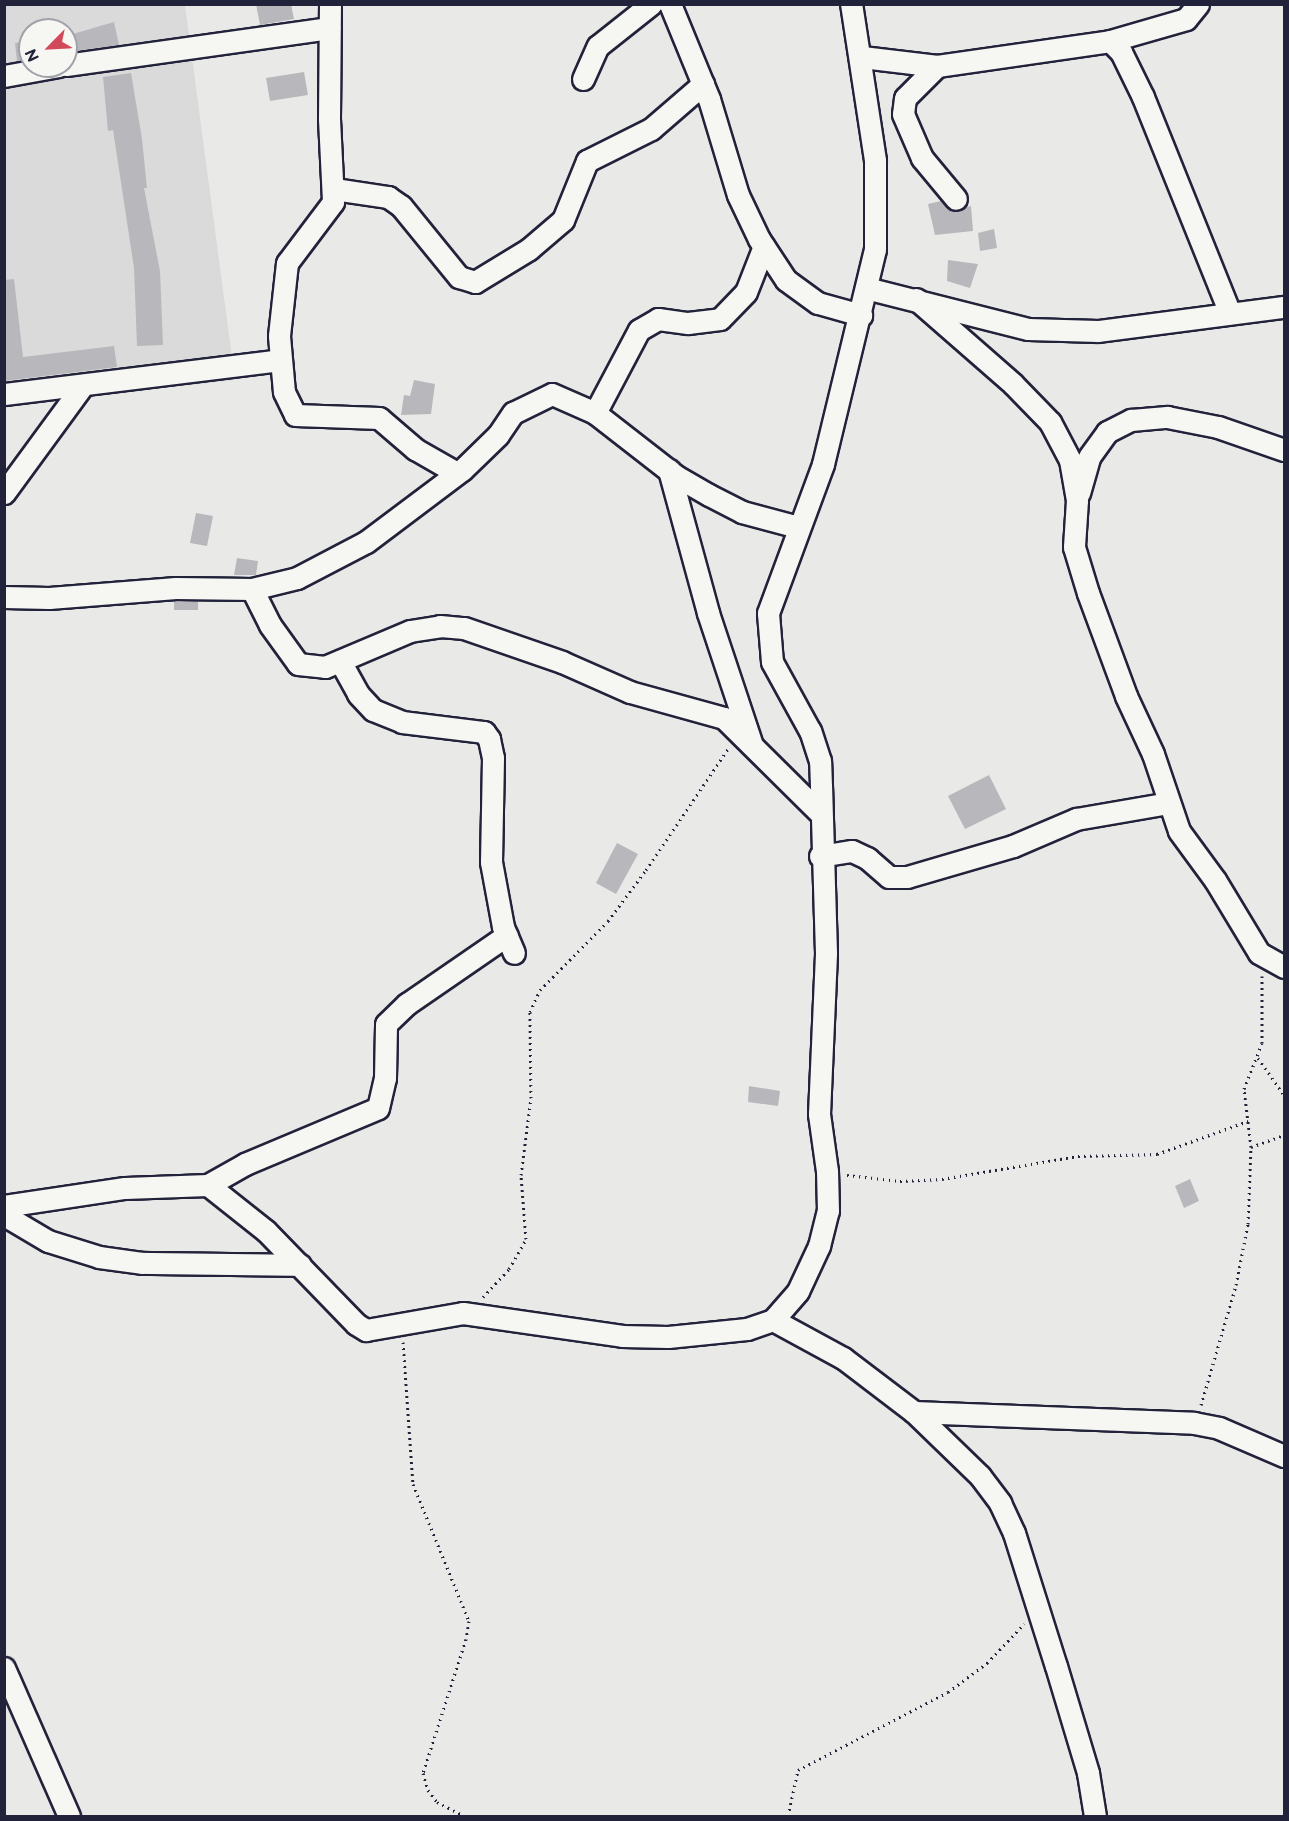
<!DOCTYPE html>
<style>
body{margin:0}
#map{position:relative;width:1289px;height:1821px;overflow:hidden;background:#e9e9e7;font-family:"Balsamiq Sans",sans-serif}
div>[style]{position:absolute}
.built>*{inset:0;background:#dadada}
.building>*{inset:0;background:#b8b8bc}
.path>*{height:3px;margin-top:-1.5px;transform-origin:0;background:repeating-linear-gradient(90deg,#22223b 0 1.5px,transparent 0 6px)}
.roads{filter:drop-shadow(2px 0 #22223b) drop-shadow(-2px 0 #22223b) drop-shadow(0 2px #22223b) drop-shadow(0 -2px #22223b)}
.minor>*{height:21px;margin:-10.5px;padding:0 10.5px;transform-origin:10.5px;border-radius:10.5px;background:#f6f6f2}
span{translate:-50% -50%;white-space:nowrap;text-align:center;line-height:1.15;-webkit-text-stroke:6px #f6f6f2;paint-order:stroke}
.frame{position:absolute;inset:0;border:6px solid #22223b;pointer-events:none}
.north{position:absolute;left:18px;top:18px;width:60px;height:60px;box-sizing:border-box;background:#f6f6f2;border:2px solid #a1a1a9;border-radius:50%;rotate:246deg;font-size:16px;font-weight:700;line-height:24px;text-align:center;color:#22223b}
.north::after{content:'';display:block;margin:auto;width:21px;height:27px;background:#d1495b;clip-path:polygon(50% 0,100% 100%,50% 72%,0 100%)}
</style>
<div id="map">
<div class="built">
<div style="clip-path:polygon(evenodd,4px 5px,185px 5px,235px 380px,5px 406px,4px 5px,30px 30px,66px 30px,66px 66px,30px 66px,30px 30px)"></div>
</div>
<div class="building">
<div style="clip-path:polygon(256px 4px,291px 4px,294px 19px,260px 25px)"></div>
<div style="clip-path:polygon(114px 22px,119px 45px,66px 52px,66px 36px)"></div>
<div style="clip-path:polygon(30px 41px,30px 58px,17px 61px,15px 43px)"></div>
<div style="clip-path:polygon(304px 72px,308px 95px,270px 101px,266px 78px)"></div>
<div style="clip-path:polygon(131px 73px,142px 139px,147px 188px,144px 188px,160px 271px,163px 345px,137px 346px,134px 268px,113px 130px,108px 131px,103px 77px)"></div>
<div style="clip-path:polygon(941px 201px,952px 211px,971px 206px,973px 231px,935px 235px,928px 204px)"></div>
<div style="clip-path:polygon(994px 229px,997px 248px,980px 251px,978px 233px)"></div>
<div style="clip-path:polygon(948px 260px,978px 264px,970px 288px,947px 281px)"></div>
<div style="clip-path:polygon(14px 279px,23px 357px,114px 346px,117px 367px,4px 381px,4px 280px)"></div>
<div style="clip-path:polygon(414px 380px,435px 384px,431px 414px,401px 415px,404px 395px,410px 396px)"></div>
<div style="clip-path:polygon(196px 513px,213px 516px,207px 546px,190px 543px)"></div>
<div style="clip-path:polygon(237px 558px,258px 561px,256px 575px,234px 575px)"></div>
<div style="clip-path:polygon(174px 601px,198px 601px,198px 610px,174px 610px)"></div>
<div style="clip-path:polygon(989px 775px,1006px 809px,965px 829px,948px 796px)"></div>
<div style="clip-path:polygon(617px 843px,638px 854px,616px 894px,596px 883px)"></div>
<div style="clip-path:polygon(749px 1086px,780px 1091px,778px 1106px,748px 1102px)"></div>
<div style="clip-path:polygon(1190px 1179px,1199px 1201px,1184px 1208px,1175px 1186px)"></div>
</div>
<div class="path">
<div style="left:1258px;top:1058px;width:45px;rotate:54.9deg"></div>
<div style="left:1251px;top:1147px;width:35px;rotate:-20deg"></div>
<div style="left:847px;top:1175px;width:53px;rotate:6.5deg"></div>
<div style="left:900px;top:1181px;width:42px;rotate:-2.7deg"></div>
<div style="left:942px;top:1179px;width:138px;rotate:-9.6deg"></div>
<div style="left:1078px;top:1156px;width:79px;rotate:-1.5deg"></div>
<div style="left:1157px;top:1154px;width:97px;rotate:-19.9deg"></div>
<div style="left:483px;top:1297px;width:38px;rotate:-47deg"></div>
<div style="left:509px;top:1269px;width:34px;rotate:-60deg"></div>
<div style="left:526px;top:1239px;width:64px;rotate:-94.5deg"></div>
<div style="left:521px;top:1175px;width:78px;rotate:-82.6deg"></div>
<div style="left:531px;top:1098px;width:86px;rotate:-90.7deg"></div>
<div style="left:530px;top:1012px;width:24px;rotate:-66deg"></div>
<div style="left:540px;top:990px;width:97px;rotate:-45.4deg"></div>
<div style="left:608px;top:921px;width:64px;rotate:-53.3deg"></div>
<div style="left:646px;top:870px;width:146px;rotate:-55.9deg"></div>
<div style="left:403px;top:1342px;width:142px;rotate:86deg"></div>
<div style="left:413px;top:1484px;width:148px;rotate:67.8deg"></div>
<div style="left:469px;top:1621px;width:18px;rotate:99deg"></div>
<div style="left:466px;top:1639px;width:141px;rotate:107.8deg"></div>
<div style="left:423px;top:1773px;width:18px;rotate:74deg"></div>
<div style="left:428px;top:1790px;width:15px;rotate:53deg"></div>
<div style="left:437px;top:1802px;width:31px;rotate:27deg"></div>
<div style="left:1201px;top:1405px;width:125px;rotate:-73.7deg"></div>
<div style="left:1236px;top:1285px;width:62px;rotate:-78.9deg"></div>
<div style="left:1248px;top:1224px;width:77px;rotate:-87.8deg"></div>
<div style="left:1251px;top:1147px;width:58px;rotate:-96.9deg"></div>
<div style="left:1244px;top:1089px;width:49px;rotate:-68.6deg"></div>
<div style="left:1262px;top:1043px;width:67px;rotate:-90deg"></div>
<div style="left:788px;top:1816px;width:47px;rotate:-77.7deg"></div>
<div style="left:798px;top:1770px;width:169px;rotate:-27.5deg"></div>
<div style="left:948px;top:1692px;width:49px;rotate:-36.6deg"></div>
<div style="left:987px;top:1663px;width:54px;rotate:-46.5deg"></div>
</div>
<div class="roads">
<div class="minor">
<div style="left:330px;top:4px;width:115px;rotate:90.5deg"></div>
<div style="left:329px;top:119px;width:83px;rotate:87.2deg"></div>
<div style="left:333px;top:202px;width:76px;rotate:127deg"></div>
<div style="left:287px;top:263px;width:73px;rotate:96.3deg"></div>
<div style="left:279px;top:336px;width:56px;rotate:84.9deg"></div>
<div style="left:284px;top:392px;width:25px;rotate:64deg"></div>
<div style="left:295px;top:415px;width:84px;rotate:2deg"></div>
<div style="left:379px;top:418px;width:48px;rotate:40.7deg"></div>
<div style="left:415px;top:449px;width:48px;rotate:29.7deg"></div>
<div style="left:670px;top:4px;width:103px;rotate:67.7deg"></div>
<div style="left:709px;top:99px;width:100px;rotate:73.2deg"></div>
<div style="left:738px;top:195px;width:49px;rotate:64.5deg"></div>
<div style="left:759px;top:239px;width:49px;rotate:56.6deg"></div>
<div style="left:786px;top:280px;width:39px;rotate:36deg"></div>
<div style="left:818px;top:303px;width:45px;rotate:15.6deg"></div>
<div style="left:1110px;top:41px;width:79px;rotate:-16.1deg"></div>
<div style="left:1186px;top:19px;width:19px;rotate:-51deg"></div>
<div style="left:862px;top:57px;width:76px;rotate:6.8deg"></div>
<div style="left:937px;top:66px;width:175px;rotate:-8.2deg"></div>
<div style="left:1110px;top:41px;width:16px;rotate:45deg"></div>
<div style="left:1121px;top:52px;width:50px;rotate:63.9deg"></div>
<div style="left:1143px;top:97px;width:233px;rotate:68.1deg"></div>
<div style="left:66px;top:65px;width:266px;rotate:-8deg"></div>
<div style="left:937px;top:66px;width:45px;rotate:135deg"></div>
<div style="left:905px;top:98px;width:16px;rotate:97deg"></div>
<div style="left:903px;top:114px;width:48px;rotate:66.6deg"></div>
<div style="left:922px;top:158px;width:53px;rotate:50.3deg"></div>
<div style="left:4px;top:76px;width:56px;rotate:-10.3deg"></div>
<div style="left:583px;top:79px;width:36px;rotate:-66deg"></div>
<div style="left:598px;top:46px;width:68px;rotate:-38.4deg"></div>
<div style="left:334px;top:189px;width:55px;rotate:8.4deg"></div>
<div style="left:388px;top:197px;width:16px;rotate:35deg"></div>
<div style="left:401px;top:206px;width:92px;rotate:50.8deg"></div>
<div style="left:459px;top:277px;width:17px;rotate:17deg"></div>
<div style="left:475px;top:282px;width:63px;rotate:-31.4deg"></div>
<div style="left:529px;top:249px;width:45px;rotate:-40.5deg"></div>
<div style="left:563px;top:220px;width:64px;rotate:-67.9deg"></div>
<div style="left:587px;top:161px;width:72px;rotate:-26.6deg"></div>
<div style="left:651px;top:129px;width:69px;rotate:-40.9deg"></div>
<div style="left:866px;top:288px;width:167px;rotate:14.2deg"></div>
<div style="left:1028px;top:329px;width:70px;rotate:1.6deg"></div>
<div style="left:1098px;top:331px;width:188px;rotate:-7.4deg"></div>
<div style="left:916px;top:299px;width:129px;rotate:41.2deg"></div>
<div style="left:1013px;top:384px;width:53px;rotate:45.8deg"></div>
<div style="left:1050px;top:422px;width:43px;rotate:62.2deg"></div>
<div style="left:1070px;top:460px;width:41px;rotate:80.1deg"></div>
<div style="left:1077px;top:500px;width:47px;rotate:93.7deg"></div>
<div style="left:1074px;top:547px;width:48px;rotate:73.1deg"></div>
<div style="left:1088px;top:593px;width:110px;rotate:69.7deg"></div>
<div style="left:1126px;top:696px;width:64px;rotate:65deg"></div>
<div style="left:1153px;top:754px;width:81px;rotate:71.3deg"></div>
<div style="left:1179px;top:831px;width:61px;rotate:53.7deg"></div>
<div style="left:1215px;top:880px;width:85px;rotate:58.9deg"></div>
<div style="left:1259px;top:953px;width:29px;rotate:29deg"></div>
<div style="left:4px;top:394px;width:278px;rotate:-7deg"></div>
<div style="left:595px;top:413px;width:94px;rotate:-62.1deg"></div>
<div style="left:639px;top:330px;width:22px;rotate:-30deg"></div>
<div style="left:658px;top:319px;width:30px;rotate:8deg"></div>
<div style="left:688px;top:323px;width:32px;rotate:-7deg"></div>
<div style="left:720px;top:319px;width:37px;rotate:-46deg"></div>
<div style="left:746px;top:292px;width:49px;rotate:-68.6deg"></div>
<div style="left:669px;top:470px;width:148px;rotate:74.7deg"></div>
<div style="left:708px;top:613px;width:139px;rotate:71.6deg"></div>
<div style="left:4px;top:493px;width:134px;rotate:-53.8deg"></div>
<div style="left:1079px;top:493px;width:37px;rotate:-74deg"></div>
<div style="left:1089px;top:457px;width:31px;rotate:-54deg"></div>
<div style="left:1107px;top:432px;width:27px;rotate:-27deg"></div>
<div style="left:1131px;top:420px;width:36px;rotate:-5deg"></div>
<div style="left:1167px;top:417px;width:52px;rotate:11.1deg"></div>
<div style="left:1218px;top:427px;width:70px;rotate:19.2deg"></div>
<div style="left:252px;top:589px;width:40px;rotate:63.4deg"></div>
<div style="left:270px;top:625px;width:48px;rotate:54.3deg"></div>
<div style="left:298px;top:664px;width:27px;rotate:6deg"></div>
<div style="left:325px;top:667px;width:92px;rotate:-23deg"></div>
<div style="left:410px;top:631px;width:30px;rotate:-9deg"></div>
<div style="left:440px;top:626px;width:24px;rotate:5deg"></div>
<div style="left:464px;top:628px;width:104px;rotate:19.1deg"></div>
<div style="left:562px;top:662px;width:74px;rotate:23.8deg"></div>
<div style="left:630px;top:692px;width:98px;rotate:15.5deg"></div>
<div style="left:724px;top:718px;width:135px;rotate:44.7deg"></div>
<div style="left:4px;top:597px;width:45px;rotate:1.3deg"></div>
<div style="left:49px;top:598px;width:127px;rotate:-4.5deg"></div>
<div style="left:176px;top:588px;width:76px;rotate:0.8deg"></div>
<div style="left:252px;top:589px;width:46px;rotate:-13.7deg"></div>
<div style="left:297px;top:578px;width:78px;rotate:-27.6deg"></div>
<div style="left:366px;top:542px;width:120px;rotate:-36.9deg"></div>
<div style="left:462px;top:470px;width:50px;rotate:-44.2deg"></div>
<div style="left:498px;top:435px;width:27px;rotate:-56deg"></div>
<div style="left:513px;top:413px;width:43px;rotate:-26deg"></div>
<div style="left:552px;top:394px;width:47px;rotate:23.8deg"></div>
<div style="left:595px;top:413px;width:103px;rotate:37.9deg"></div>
<div style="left:676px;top:476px;width:38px;rotate:30deg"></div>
<div style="left:709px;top:495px;width:37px;rotate:27deg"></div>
<div style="left:742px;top:512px;width:58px;rotate:15deg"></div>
<div style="left:340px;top:661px;width:38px;rotate:61deg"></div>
<div style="left:358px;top:694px;width:22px;rotate:47deg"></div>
<div style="left:373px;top:710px;width:31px;rotate:22deg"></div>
<div style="left:402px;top:722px;width:83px;rotate:7deg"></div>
<div style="left:484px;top:732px;width:9px;rotate:54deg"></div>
<div style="left:489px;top:739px;width:19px;rotate:78deg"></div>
<div style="left:493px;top:758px;width:104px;rotate:91.1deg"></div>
<div style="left:491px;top:862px;width:66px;rotate:79.5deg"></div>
<div style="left:503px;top:927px;width:28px;rotate:67deg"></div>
<div style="left:820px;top:856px;width:32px;rotate:-9deg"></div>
<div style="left:852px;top:851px;width:17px;rotate:25deg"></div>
<div style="left:867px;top:858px;width:29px;rotate:41deg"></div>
<div style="left:889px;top:877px;width:18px"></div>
<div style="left:907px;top:877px;width:110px;rotate:-16.3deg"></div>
<div style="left:1013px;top:846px;width:69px;rotate:-23.2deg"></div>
<div style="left:1076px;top:819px;width:94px;rotate:-9.8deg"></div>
<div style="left:208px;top:1185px;width:43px;rotate:-29.6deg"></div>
<div style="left:245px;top:1164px;width:144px;rotate:-22.8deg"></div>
<div style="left:378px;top:1108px;width:31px;rotate:-77deg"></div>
<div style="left:385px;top:1078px;width:54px;rotate:-88.9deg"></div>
<div style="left:386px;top:1024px;width:29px;rotate:-44deg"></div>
<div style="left:407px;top:1004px;width:121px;rotate:-34.6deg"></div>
<div style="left:4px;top:1206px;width:122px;rotate:-8.5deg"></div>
<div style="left:125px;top:1188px;width:83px;rotate:-2.1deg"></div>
<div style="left:208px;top:1185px;width:74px;rotate:38.4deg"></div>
<div style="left:266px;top:1231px;width:129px;rotate:45.9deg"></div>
<div style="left:356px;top:1324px;width:12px;rotate:31deg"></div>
<div style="left:366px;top:1330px;width:98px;rotate:-9.9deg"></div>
<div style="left:463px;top:1313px;width:161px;rotate:8.2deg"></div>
<div style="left:622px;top:1336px;width:46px;rotate:1.2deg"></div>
<div style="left:668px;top:1337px;width:79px;rotate:-5.8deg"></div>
<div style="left:747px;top:1329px;width:28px;rotate:-19deg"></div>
<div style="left:773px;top:1320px;width:38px;rotate:-49deg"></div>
<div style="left:798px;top:1291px;width:50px;rotate:-65deg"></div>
<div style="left:819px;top:1246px;width:36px;rotate:-76deg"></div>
<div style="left:828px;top:1211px;width:40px;rotate:-91.4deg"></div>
<div style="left:827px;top:1171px;width:58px;rotate:-98deg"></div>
<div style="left:819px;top:1114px;width:161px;rotate:-87.5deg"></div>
<div style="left:826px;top:953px;width:167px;rotate:-91.7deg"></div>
<div style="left:821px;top:786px;width:25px;rotate:-92deg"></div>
<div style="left:820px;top:761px;width:32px;rotate:-108deg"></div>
<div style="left:810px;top:731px;width:79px;rotate:-118.8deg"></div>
<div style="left:772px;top:662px;width:49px;rotate:-94.7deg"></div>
<div style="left:768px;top:613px;width:159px;rotate:-69.7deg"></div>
<div style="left:823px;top:464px;width:221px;rotate:-76.4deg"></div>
<div style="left:875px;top:249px;width:89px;rotate:-90deg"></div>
<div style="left:875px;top:160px;width:158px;rotate:-98.7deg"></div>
<div style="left:4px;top:1215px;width:51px;rotate:30.6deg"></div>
<div style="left:48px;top:1241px;width:53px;rotate:17.4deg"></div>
<div style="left:99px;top:1257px;width:43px;rotate:7.9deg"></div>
<div style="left:142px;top:1263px;width:158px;rotate:0.7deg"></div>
<div style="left:773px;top:1320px;width:80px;rotate:28.5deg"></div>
<div style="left:843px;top:1358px;width:89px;rotate:37.3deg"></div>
<div style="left:914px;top:1412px;width:92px;rotate:44.1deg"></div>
<div style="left:980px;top:1476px;width:34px;rotate:53deg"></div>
<div style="left:1000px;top:1503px;width:33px;rotate:65deg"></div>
<div style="left:1014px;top:1533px;width:139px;rotate:72.5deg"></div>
<div style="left:1056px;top:1666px;width:112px;rotate:73.3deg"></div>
<div style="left:1088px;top:1773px;width:44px;rotate:80.8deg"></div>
<div style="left:914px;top:1412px;width:280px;rotate:2.2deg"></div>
<div style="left:1194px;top:1423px;width:25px;rotate:11deg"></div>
<div style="left:1219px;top:1428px;width:71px;rotate:23.3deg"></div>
<div style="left:4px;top:1668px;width:162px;rotate:66.3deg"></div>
</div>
</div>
<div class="frame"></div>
<div class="north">N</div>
</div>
